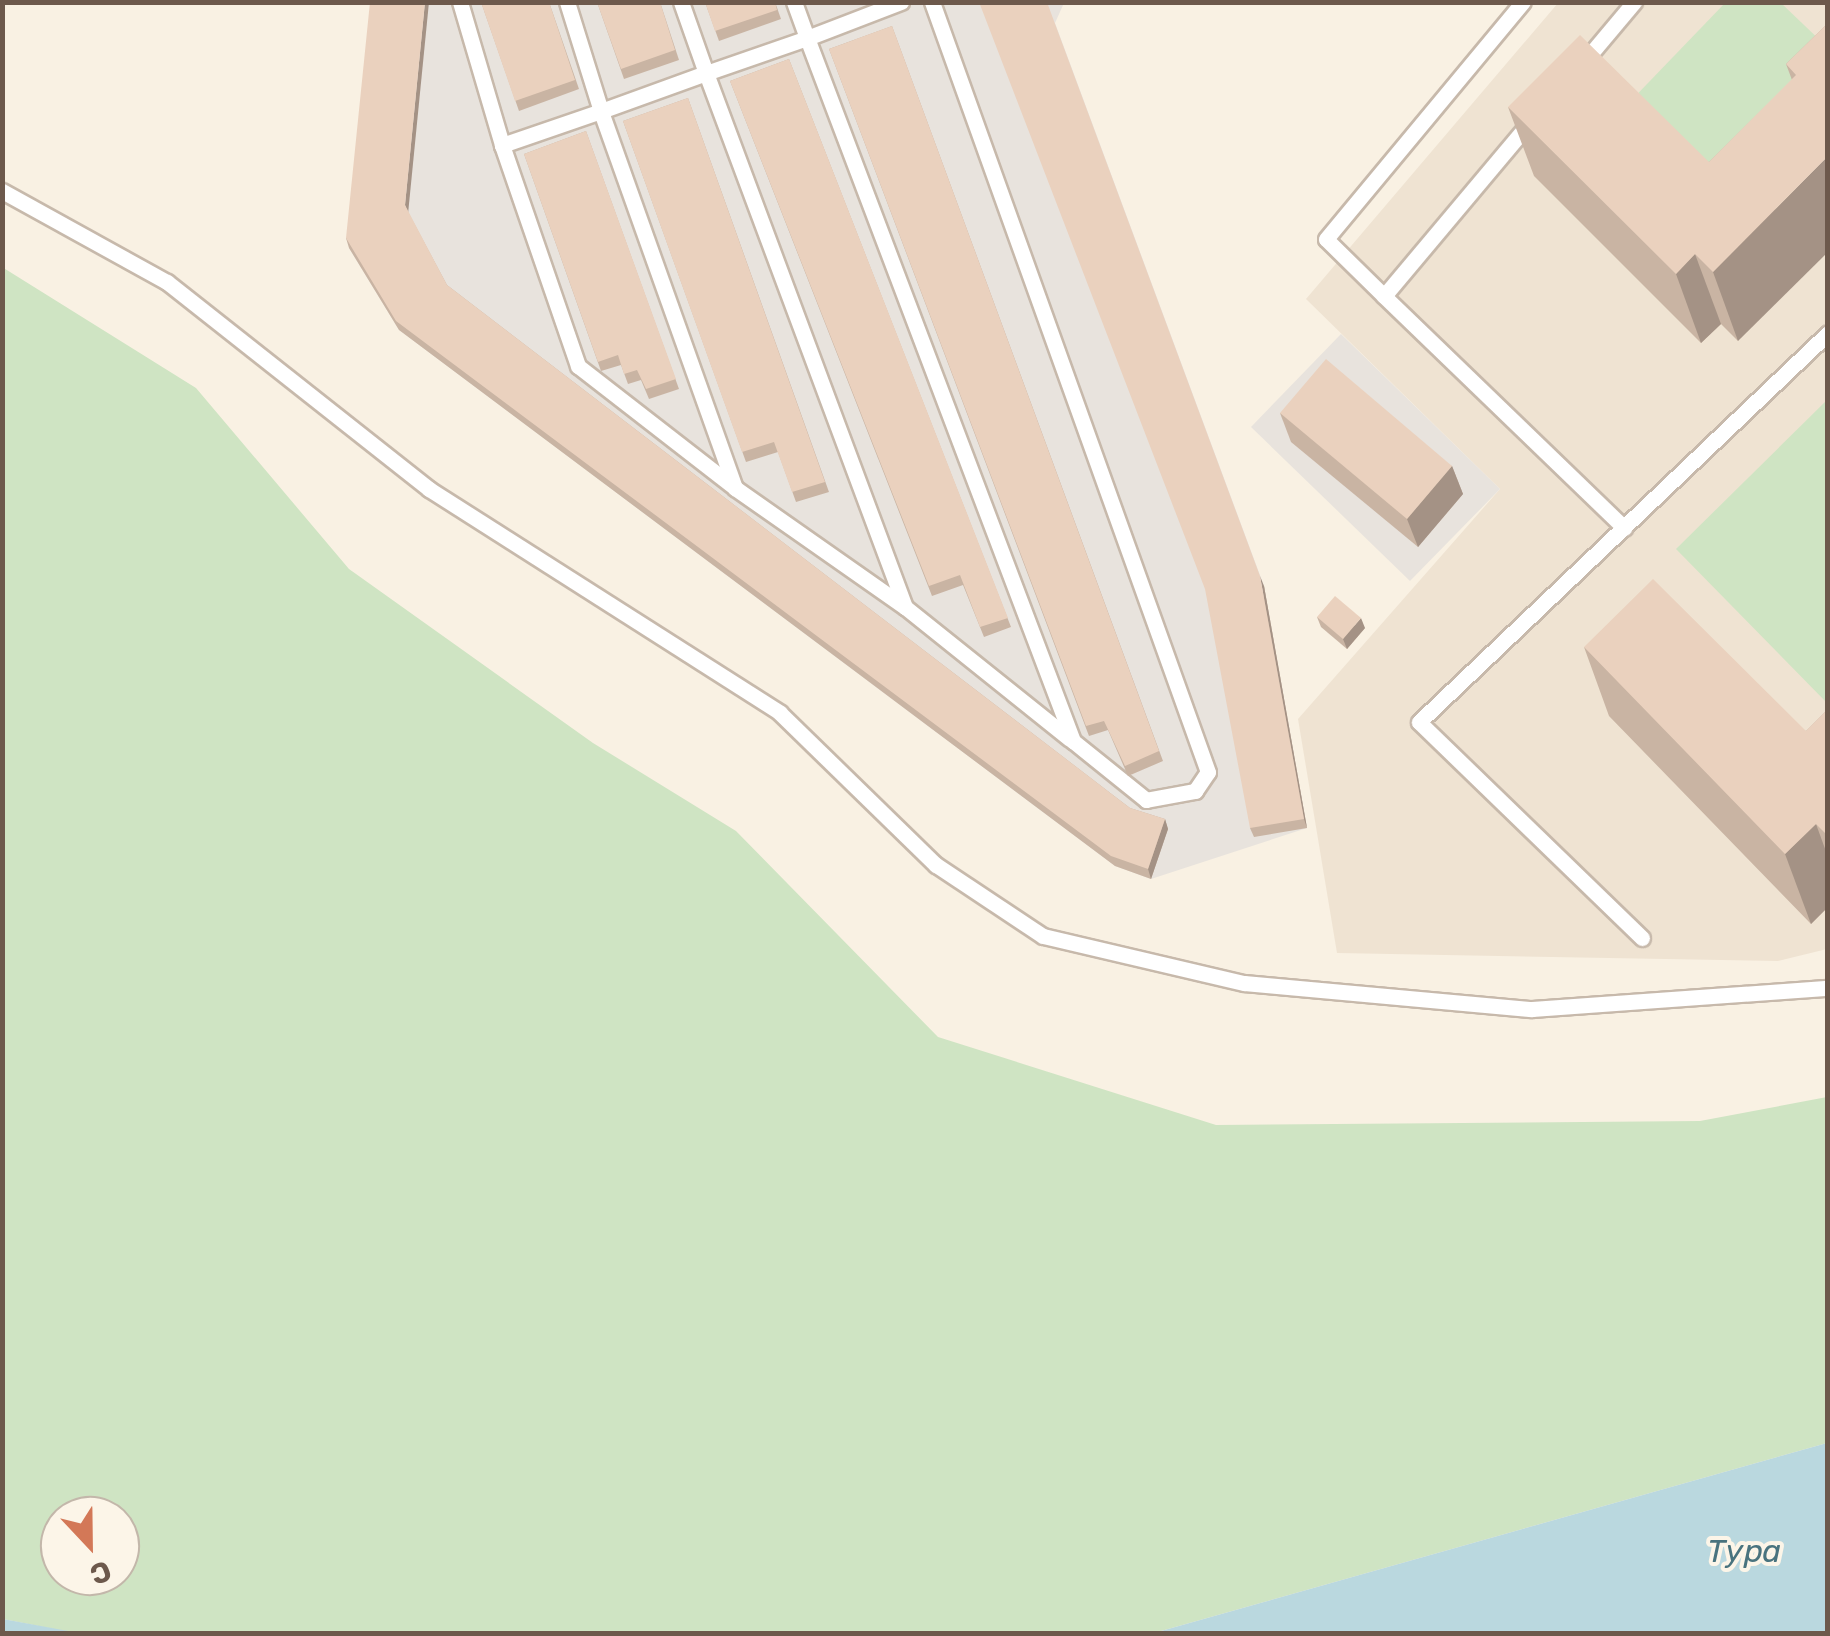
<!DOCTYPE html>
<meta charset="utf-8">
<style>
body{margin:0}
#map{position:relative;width:1830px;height:1636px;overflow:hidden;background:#f9f1e3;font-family:Rubik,sans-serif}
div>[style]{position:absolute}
.residential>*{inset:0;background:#efe3d2}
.industrial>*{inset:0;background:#e8e3dd}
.green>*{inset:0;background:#cfe4c3}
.water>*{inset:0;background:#bad8df}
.roads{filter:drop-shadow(2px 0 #c7b9ab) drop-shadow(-2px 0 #c7b9ab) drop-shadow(0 2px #c7b9ab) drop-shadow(0 -2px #c7b9ab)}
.service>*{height:15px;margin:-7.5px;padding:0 7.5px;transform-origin:7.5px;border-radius:7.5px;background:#fff}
.wall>*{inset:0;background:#c9b4a3}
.shaded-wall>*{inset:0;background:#a49285}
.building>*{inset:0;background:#ead1be}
span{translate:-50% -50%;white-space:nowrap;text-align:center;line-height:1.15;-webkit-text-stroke:8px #fcf5e8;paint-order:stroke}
.water-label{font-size:32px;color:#49737e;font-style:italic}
.frame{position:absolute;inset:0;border:5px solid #6d594c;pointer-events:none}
.north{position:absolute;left:40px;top:1496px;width:100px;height:100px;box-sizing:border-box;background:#fcf5e8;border:2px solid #c3b7aa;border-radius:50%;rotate:158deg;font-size:28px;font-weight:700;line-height:40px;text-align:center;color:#6d594c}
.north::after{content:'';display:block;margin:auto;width:35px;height:45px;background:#d37857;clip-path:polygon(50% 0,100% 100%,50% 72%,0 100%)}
</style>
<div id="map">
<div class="residential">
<div style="clip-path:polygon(1558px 3px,1827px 3px,1827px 949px,1778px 961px,1337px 953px,1298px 719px,1500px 489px,1306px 299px)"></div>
</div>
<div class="industrial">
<div style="clip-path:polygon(375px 3px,1064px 3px,1055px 23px,1264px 586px,1307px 828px,1151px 879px,1115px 866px,399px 330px,349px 248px)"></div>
<div style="clip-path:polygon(1341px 334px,1500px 489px,1410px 581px,1251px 427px)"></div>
</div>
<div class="green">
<div style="clip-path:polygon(1725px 3px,1781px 3px,1827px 47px,1723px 207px,1622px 110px)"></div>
<div style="clip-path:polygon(evenodd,2px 267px,196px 388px,349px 569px,593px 743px,736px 831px,938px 1037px,1216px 1125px,1700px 1121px,1827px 1097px,1827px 1443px,1161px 1631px,79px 1634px,3px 1619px,2px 267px,60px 1516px,120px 1516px,120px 1576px,60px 1576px,60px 1516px)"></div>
<div style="clip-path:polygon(1827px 400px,1827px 703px,1676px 549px)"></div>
</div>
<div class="water">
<div style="clip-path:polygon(1827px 1443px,1827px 1633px,1075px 1633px,1161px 1631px)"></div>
<div style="clip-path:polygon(3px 1619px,79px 1633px,3px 1633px)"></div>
</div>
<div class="roads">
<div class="service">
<div style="left:460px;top:2px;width:149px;rotate:73.6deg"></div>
<div style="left:567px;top:2px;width:114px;rotate:72.7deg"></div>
<div style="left:601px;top:111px;width:112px;rotate:-19.9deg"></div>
<div style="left:706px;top:73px;width:75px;rotate:-109.4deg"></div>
<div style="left:794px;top:2px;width:38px;rotate:70deg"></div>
<div style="left:807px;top:38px;width:101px;rotate:-21deg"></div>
<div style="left:1582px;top:64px;width:81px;rotate:-50deg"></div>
<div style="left:1530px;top:122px;width:227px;rotate:130deg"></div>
<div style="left:1384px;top:296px;width:334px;rotate:44deg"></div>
<div style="left:2px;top:191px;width:188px;rotate:28.9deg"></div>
<div style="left:167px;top:282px;width:334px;rotate:38.3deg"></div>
<div style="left:429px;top:489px;width:416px;rotate:32.5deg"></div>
<div style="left:780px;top:713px;width:218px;rotate:44.3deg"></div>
<div style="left:936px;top:865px;width:128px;rotate:33.6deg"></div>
<div style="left:1043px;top:936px;width:206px;rotate:13.2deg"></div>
<div style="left:1244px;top:983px;width:289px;rotate:5.2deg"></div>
<div style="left:1532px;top:1009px;width:297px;rotate:-4.1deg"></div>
<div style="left:1384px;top:296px;width:81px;rotate:-135.5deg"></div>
<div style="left:1326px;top:239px;width:308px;rotate:-50.3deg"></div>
<div style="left:735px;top:488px;width:400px;rotate:-109.6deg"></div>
<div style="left:601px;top:111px;width:105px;rotate:161deg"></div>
<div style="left:502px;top:145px;width:234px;rotate:71deg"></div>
<div style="left:578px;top:366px;width:199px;rotate:37.8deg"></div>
<div style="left:735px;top:488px;width:208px;rotate:35deg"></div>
<div style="left:905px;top:607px;width:570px;rotate:-110.44deg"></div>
<div style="left:706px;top:73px;width:107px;rotate:-19.1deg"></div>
<div style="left:807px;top:38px;width:752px;rotate:69.27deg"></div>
<div style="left:1073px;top:741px;width:94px;rotate:38.9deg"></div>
<div style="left:1146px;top:800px;width:50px;rotate:-10.4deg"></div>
<div style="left:1195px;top:791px;width:23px;rotate:-56deg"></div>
<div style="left:1208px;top:772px;width:818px;rotate:-109.72deg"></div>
<div style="left:905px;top:607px;width:211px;rotate:38.7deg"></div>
<div style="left:1642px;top:938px;width:310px;rotate:-135.9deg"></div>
<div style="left:1419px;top:722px;width:564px;rotate:-43.56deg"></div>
</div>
</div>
<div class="wall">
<div style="clip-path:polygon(481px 2px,549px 2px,579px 89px,519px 111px)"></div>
<div style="clip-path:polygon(597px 2px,660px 2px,679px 60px,624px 79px)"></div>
<div style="clip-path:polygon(705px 2px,775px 2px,781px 19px,719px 41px)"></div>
<div style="clip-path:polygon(1828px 23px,1738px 341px,1721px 324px,1701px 343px,1534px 176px,1508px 107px,1709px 162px,1792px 80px,1786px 64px)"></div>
<div style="clip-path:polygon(892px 26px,1163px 761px,1128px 776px,1108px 730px,1089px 736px,829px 49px)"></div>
<div style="clip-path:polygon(789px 59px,1011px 627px,984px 637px,963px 585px,932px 596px,730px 81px)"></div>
<div style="clip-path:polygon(688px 98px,829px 492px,796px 502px,778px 452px,746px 462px,623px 121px)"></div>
<div style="clip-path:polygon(586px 131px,679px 389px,649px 399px,641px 380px,628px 384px,621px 365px,601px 371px,524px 154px)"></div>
<div style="clip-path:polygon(408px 212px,447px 285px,1130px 808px,1165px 819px,1168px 829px,1151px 879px,1115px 866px,399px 330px,349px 248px,346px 238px)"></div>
<div style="clip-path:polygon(1280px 413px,1452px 466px,1463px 494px,1418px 547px,1291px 442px)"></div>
<div style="clip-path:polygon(1264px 586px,1307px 828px,1254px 837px,1250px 828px)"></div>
<div style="clip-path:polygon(1317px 617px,1365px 628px,1347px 649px,1321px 627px)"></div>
<div style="clip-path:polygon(1584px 647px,1806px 731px,1828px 709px,1828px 907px,1811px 924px,1609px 716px)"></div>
</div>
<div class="shaded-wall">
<div style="clip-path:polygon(425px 2px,429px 2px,408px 214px,405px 205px)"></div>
<div style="clip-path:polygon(1828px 156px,1828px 252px,1738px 341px,1713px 272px)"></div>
<div style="clip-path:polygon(1695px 254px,1721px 324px,1701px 343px,1676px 274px)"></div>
<div style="clip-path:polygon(1452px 466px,1463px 494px,1418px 547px,1407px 519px)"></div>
<div style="clip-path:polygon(1260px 576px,1264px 586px,1307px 828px,1304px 819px)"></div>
<div style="clip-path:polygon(1361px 618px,1365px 628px,1347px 649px,1343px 639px)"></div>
<div style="clip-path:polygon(1165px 819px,1168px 829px,1151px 879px,1148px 869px)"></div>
<div style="clip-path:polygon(1816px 824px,1828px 857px,1828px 907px,1811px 924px,1785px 854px)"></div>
</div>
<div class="building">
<div style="clip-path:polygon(370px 2px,425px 2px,405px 205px,447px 285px,1130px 808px,1165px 819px,1148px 869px,1111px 856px,396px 321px,346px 238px)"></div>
<div style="clip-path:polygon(481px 2px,549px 2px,575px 80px,515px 101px)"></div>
<div style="clip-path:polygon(597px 2px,660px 2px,675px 50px,621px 69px)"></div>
<div style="clip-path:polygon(705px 2px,775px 2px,777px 10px,715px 31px)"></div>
<div style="clip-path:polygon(979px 2px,1047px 2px,1051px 13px,1260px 576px,1304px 819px,1250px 828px,1205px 589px)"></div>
<div style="clip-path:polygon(1828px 23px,1828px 156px,1713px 272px,1695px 254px,1676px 274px,1508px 107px,1580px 35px,1709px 162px,1796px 75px,1786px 64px)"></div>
<div style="clip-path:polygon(892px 26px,1159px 751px,1125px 766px,1104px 721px,1086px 726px,829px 49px)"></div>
<div style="clip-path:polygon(789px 59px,1008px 618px,980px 627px,960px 575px,929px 586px,730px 81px)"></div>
<div style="clip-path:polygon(688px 98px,825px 482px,792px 492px,774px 442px,742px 452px,623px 121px)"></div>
<div style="clip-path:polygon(586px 131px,676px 379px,646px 389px,637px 370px,624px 374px,618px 355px,598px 362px,524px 154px)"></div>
<div style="clip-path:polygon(1326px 359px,1452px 466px,1407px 519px,1280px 413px)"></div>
<div style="clip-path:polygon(1653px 579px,1806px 731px,1828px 709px,1828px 836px,1816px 824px,1785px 854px,1584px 647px)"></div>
<div style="clip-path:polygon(1335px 596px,1361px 618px,1343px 639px,1317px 617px)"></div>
</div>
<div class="water-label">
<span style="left:1744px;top:1551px">Тура</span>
</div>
<div class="frame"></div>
<div class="north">С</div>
</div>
